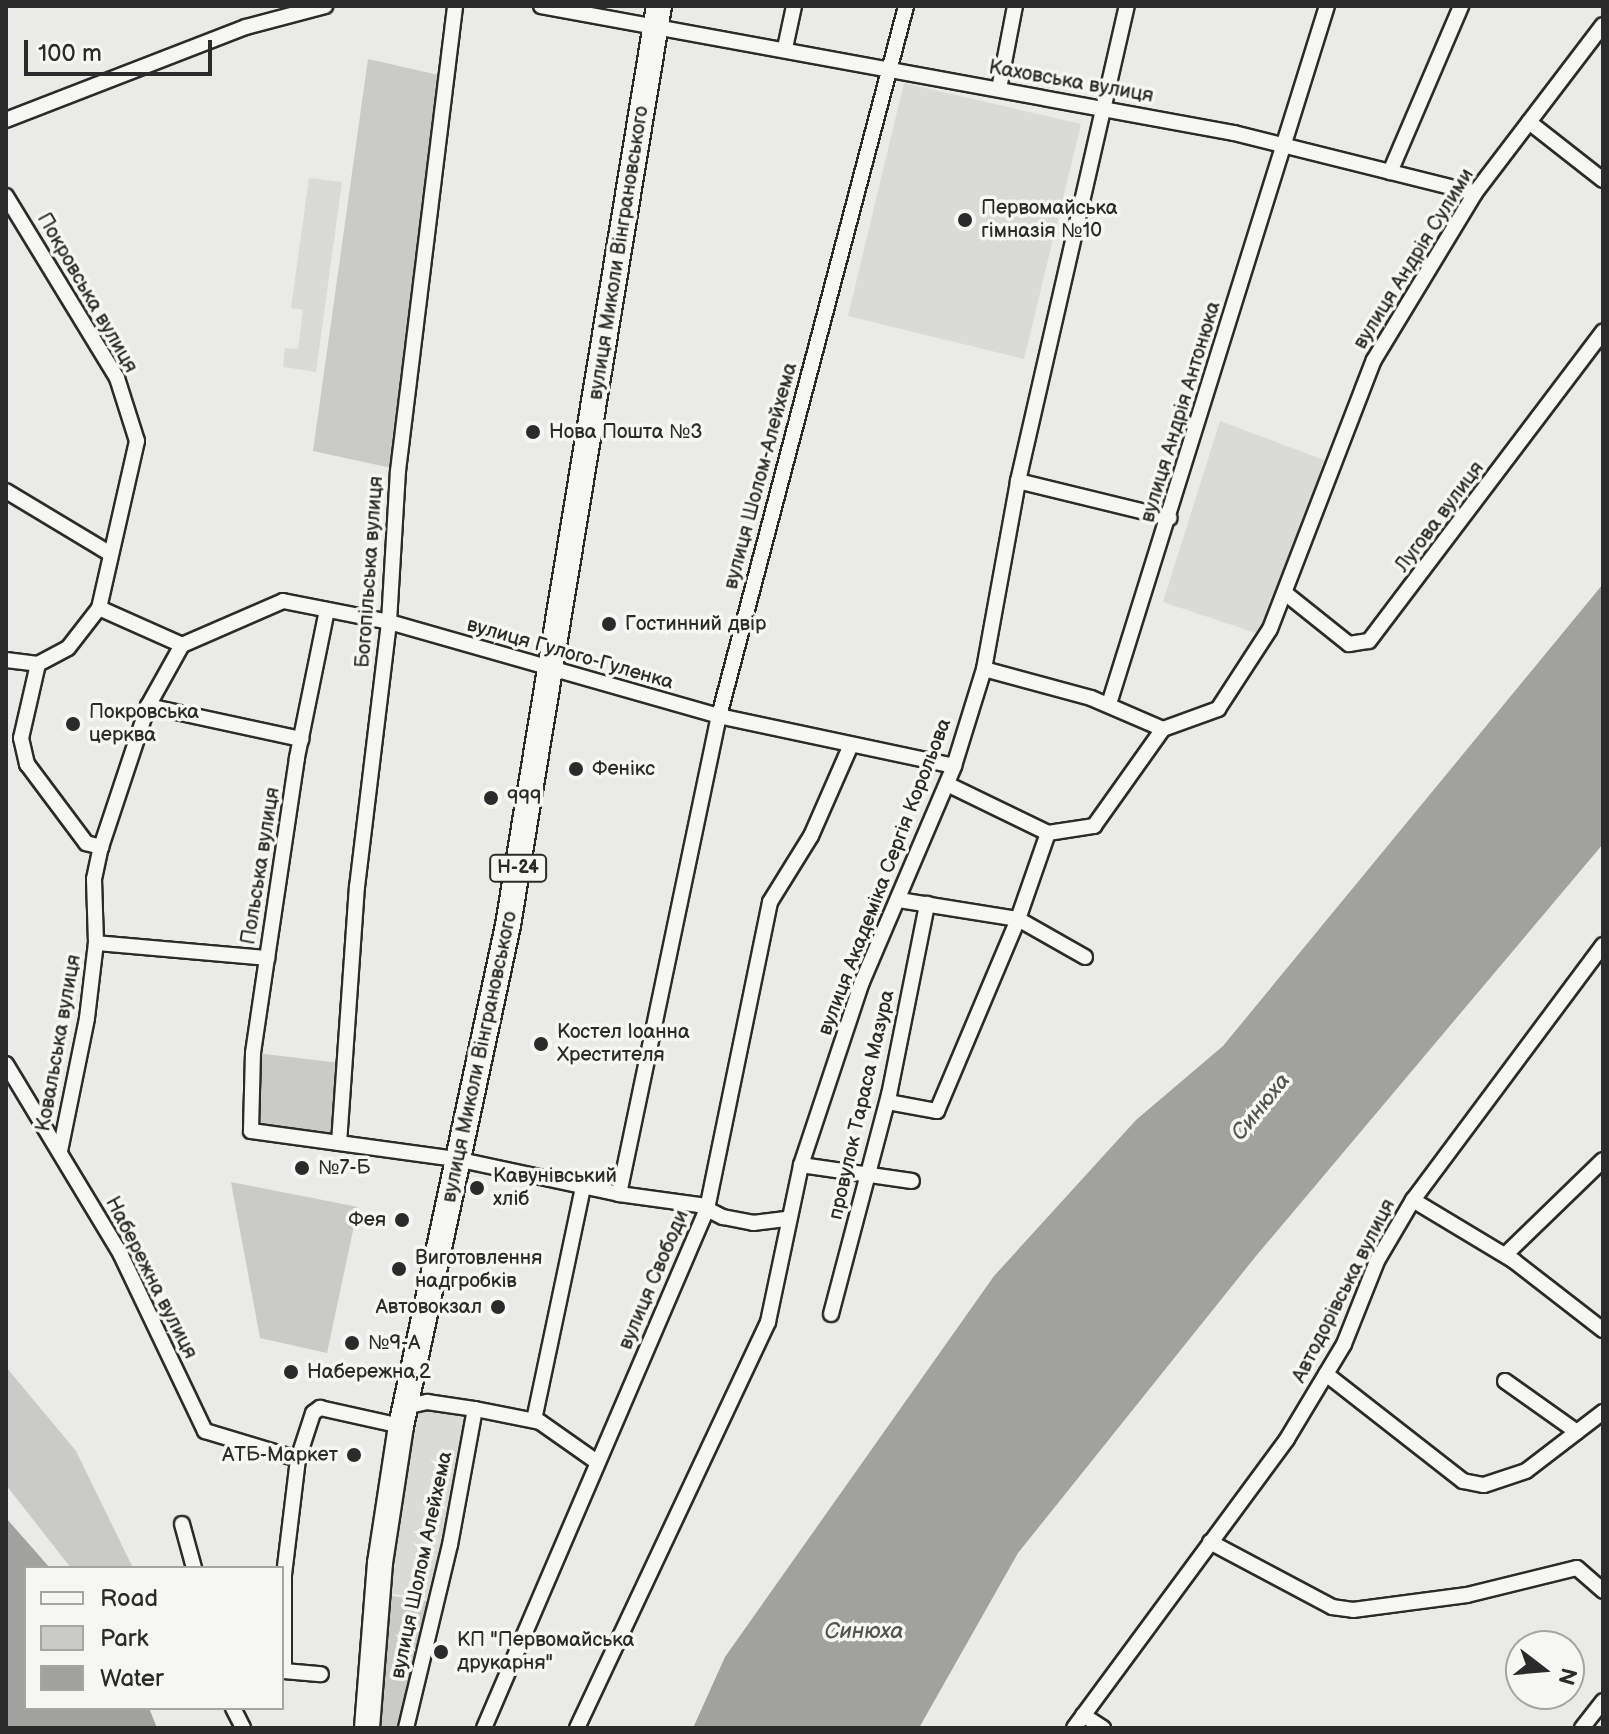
<!DOCTYPE html>
<meta charset="utf-8">
<style>
body{margin:0}
#map{position:relative;width:1609px;height:1734px;overflow:hidden;background:#eaeae6;font-family:"Balsamiq Sans",sans-serif}
div>[style]{position:absolute}
.built>*{inset:0;background:#dadad6}
.green>*{inset:0;background:#cacac7}
.water>*{inset:0;background:#a1a19e}
.roads{filter:drop-shadow(2px 0 #2b2b2b) drop-shadow(-2px 0 #2b2b2b) drop-shadow(0 2px #2b2b2b) drop-shadow(0 -2px #2b2b2b)}
.minor>*{height:14px;margin:-7px;padding:0 7px;transform-origin:7px;border-radius:7px;background:#f6f6f2}
.primary>*{height:24px;margin:-12px;padding:0 12px;transform-origin:12px;border-radius:12px;background:#f6f6f2}
.dots>*{width:22px;height:22px;translate:-50% -50%;box-sizing:border-box;border:4px solid #f6f6f2;border-radius:50%}
span{translate:-50% -50%;white-space:nowrap;text-align:center;line-height:1.15;-webkit-text-stroke:7px #f6f6f2;paint-order:stroke}
.shield-label span{padding:2px 6px;background:#f6f6f2;border:2px solid;border-radius:6px;-webkit-text-stroke-width:0}
.shield-label{font-size:18px;color:#2b2b2b;font-weight:700}
.street-label{font-size:20px;color:#2b2b2b}
.poi-label{font-size:20px;color:#2b2b2b}
.left{translate:0 -50%;text-align:left}
.right{translate:-100% -50%;text-align:right}
.water-label{font-size:22px;color:#545453;font-style:italic}
.frame{position:absolute;inset:0;border:8px solid #2b2b2b;pointer-events:none}
.legend{position:absolute;left:24px;top:1566px;width:260px;height:144px;box-sizing:border-box;background:#f6f6f2;border:2px solid #a5a5a2;margin:0;padding:10px 14px;list-style:none;font-size:24px;color:#2b2b2b}
.legend li{display:flex;align-items:center;gap:16px;height:40px}
.legend b{width:40px;border:2px solid #a5a5a2}
.north{position:absolute;left:1505px;top:1630px;width:80px;height:80px;box-sizing:border-box;background:#f6f6f2;border:2px solid #a5a5a2;border-radius:50%;rotate:106deg;font-size:22px;font-weight:700;line-height:32px;text-align:center;color:#2b2b2b}
.north::after{content:'';display:block;margin:auto;width:28px;height:36px;background:#2b2b2b;clip-path:polygon(50% 0,100% 100%,50% 72%,0 100%)}
.scale{position:absolute;left:24px;top:40px;width:188px;height:36px;box-sizing:border-box;border:4px solid #2b2b2b;border-top:0;padding-left:10px;font-size:24px;line-height:28px;white-space:nowrap;color:#2b2b2b;-webkit-text-stroke:6px #f6f6f2;paint-order:stroke}
</style>
<div id="map">
<div class="built">
<div style="clip-path:polygon(904px 83px,1081px 124px,1024px 359px,848px 316px)"></div>
<div style="clip-path:polygon(309px 178px,342px 182px,316px 372px,283px 367px,285px 348px,298px 349px,303px 310px,291px 308px)"></div>
<div style="clip-path:polygon(1220px 421px,1327px 461px,1259px 634px,1163px 602px)"></div>
<div style="clip-path:polygon(429px 1407px,471px 1409px,434px 1599px,386px 1593px,413px 1412px)"></div>
</div>
<div class="green">
<div style="clip-path:polygon(368px 59px,443px 76px,396px 469px,313px 451px)"></div>
<div style="clip-path:polygon(256px 1053px,340px 1063px,335px 1137px,254px 1129px)"></div>
<div style="clip-path:polygon(231px 1182px,358px 1207px,327px 1353px,260px 1338px)"></div>
<div style="clip-path:polygon(6px 1367px,76px 1451px,133px 1568px,71px 1568px,6px 1485px)"></div>
<div style="clip-path:polygon(384px 1595px,434px 1602px,403px 1728px,376px 1728px)"></div>
</div>
<div class="water">
<div style="clip-path:polygon(1603px 584px,1603px 844px,1256px 1256px,1018px 1553px,919px 1728px,693px 1728px,725px 1657px,994px 1276px,1136px 1120px,1223px 1046px)"></div>
<div style="clip-path:polygon(6px 1518px,50px 1568px,26px 1568px,26px 1708px,149px 1708px,157px 1728px,6px 1728px)"></div>
</div>
<div class="roads">
<div class="minor">
<div style="left:541px;top:6px;width:705px;rotate:10.38deg"></div>
<div style="left:1234px;top:133px;width:248px;rotate:14deg"></div>
<div style="left:785px;top:48px;width:43px;rotate:-77.9deg"></div>
<div style="left:999px;top:89px;width:85px;rotate:-79.1deg"></div>
<div style="left:6px;top:120px;width:257px;rotate:-21.2deg"></div>
<div style="left:246px;top:27px;width:82px;rotate:-14.9deg"></div>
<div style="left:1529px;top:122px;width:94px;rotate:38.1deg"></div>
<div style="left:1390px;top:172px;width:181px;rotate:-66.8deg"></div>
<div style="left:6px;top:196px;width:213px;rotate:58.6deg"></div>
<div style="left:117px;top:378px;width:66px;rotate:72.4deg"></div>
<div style="left:137px;top:441px;width:171px;rotate:102.8deg"></div>
<div style="left:99px;top:608px;width:91px;rotate:24deg"></div>
<div style="left:1018px;top:481px;width:156px;rotate:13.7deg"></div>
<div style="left:6px;top:491px;width:120px;rotate:31deg"></div>
<div style="left:1285px;top:593px;width:82px;rotate:38.6deg"></div>
<div style="left:1349px;top:644px;width:20px;rotate:-9deg"></div>
<div style="left:1369px;top:641px;width:388px;rotate:-52.9deg"></div>
<div style="left:327px;top:610px;width:151px;rotate:101.5deg"></div>
<div style="left:297px;top:758px;width:202px;rotate:98.5deg"></div>
<div style="left:267px;top:958px;width:96px;rotate:98.4deg"></div>
<div style="left:253px;top:1053px;width:78px;rotate:91.5deg"></div>
<div style="left:251px;top:1131px;width:207px;rotate:7.8deg"></div>
<div style="left:456px;top:1159px;width:167px;rotate:12.1deg"></div>
<div style="left:619px;top:1194px;width:81px;rotate:7.8deg"></div>
<div style="left:699px;top:1205px;width:27px;rotate:27deg"></div>
<div style="left:723px;top:1217px;width:31px;rotate:11deg"></div>
<div style="left:753px;top:1223px;width:35px;rotate:-7deg"></div>
<div style="left:182px;top:645px;width:110px;rotate:-23.5deg"></div>
<div style="left:283px;top:601px;width:108px;rotate:11.2deg"></div>
<div style="left:389px;top:622px;width:343px;rotate:15.9deg"></div>
<div style="left:719px;top:716px;width:240px;rotate:12deg"></div>
<div style="left:6px;top:660px;width:32px;rotate:7deg"></div>
<div style="left:38px;top:664px;width:76px;rotate:102.9deg"></div>
<div style="left:21px;top:738px;width:27px;rotate:77deg"></div>
<div style="left:27px;top:764px;width:99px;rotate:53.2deg"></div>
<div style="left:86px;top:843px;width:16px;rotate:15deg"></div>
<div style="left:38px;top:664px;width:34px;rotate:-28deg"></div>
<div style="left:68px;top:648px;width:51px;rotate:-52.2deg"></div>
<div style="left:984px;top:669px;width:111px;rotate:15.2deg"></div>
<div style="left:1091px;top:698px;width:78px;rotate:23.3deg"></div>
<div style="left:1163px;top:729px;width:59px;rotate:-20deg"></div>
<div style="left:1218px;top:709px;width:95px;rotate:-57deg"></div>
<div style="left:1270px;top:629px;width:288px;rotate:-68.9deg"></div>
<div style="left:1374px;top:360px;width:195px;rotate:-58.8deg"></div>
<div style="left:1475px;top:193px;width:211px;rotate:-52.7deg"></div>
<div style="left:1109px;top:704px;width:731px;rotate:-72.66deg"></div>
<div style="left:148px;top:706px;width:157px;rotate:12.2deg"></div>
<div style="left:947px;top:784px;width:112px;rotate:25.9deg"></div>
<div style="left:1048px;top:833px;width:47px;rotate:-8.7deg"></div>
<div style="left:1094px;top:826px;width:119px;rotate:-54.6deg"></div>
<div style="left:899px;top:900px;width:121px;rotate:9.1deg"></div>
<div style="left:1018px;top:919px;width:77px;rotate:29.6deg"></div>
<div style="left:96px;top:943px;width:172px;rotate:5deg"></div>
<div style="left:6px;top:1064px;width:223px;rotate:58.9deg"></div>
<div style="left:121px;top:1255px;width:195px;rotate:64.5deg"></div>
<div style="left:205px;top:1431px;width:97px;rotate:16.8deg"></div>
<div style="left:298px;top:1459px;width:48px;rotate:-71.9deg"></div>
<div style="left:313px;top:1413px;width:9px;rotate:-36deg"></div>
<div style="left:320px;top:1408px;width:83px;rotate:12.5deg"></div>
<div style="left:888px;top:1102px;width:50px;rotate:10.4deg"></div>
<div style="left:937px;top:1111px;width:208px;rotate:-67.1deg"></div>
<div style="left:1018px;top:919px;width:91px;rotate:-70.8deg"></div>
<div style="left:339px;top:1143px;width:257px;rotate:-86deg"></div>
<div style="left:357px;top:887px;width:267px;rotate:-83.1deg"></div>
<div style="left:389px;top:622px;width:151px;rotate:-86.6deg"></div>
<div style="left:398px;top:471px;width:468px;rotate:-83deg"></div>
<div style="left:60px;top:1151px;width:136px;rotate:-78.5deg"></div>
<div style="left:87px;top:1018px;width:76px;rotate:-83.2deg"></div>
<div style="left:96px;top:943px;width:64px;rotate:-91.8deg"></div>
<div style="left:94px;top:879px;width:33px;rotate:-78deg"></div>
<div style="left:101px;top:847px;width:149px;rotate:-71.6deg"></div>
<div style="left:148px;top:706px;width:70px;rotate:-60.9deg"></div>
<div style="left:801px;top:1165px;width:112px;rotate:8.2deg"></div>
<div style="left:619px;top:1194px;width:488px;rotate:-78.2deg"></div>
<div style="left:719px;top:716px;width:734px;rotate:-75.24deg"></div>
<div style="left:1413px;top:1200px;width:118px;rotate:31.1deg"></div>
<div style="left:1514px;top:1261px;width:113px;rotate:37.8deg"></div>
<div style="left:1505px;top:1255px;width:136px;rotate:-44.1deg"></div>
<div style="left:831px;top:1314px;width:227px;rotate:-75.2deg"></div>
<div style="left:889px;top:1095px;width:195px;rotate:-78.7deg"></div>
<div style="left:1326px;top:1374px;width:174px;rotate:38deg"></div>
<div style="left:1463px;top:1481px;width:21px;rotate:11deg"></div>
<div style="left:1484px;top:1485px;width:44px;rotate:-18.4deg"></div>
<div style="left:1526px;top:1471px;width:97px;rotate:-37.5deg"></div>
<div style="left:1505px;top:1381px;width:88px;rotate:35.3deg"></div>
<div style="left:405px;top:1407px;width:23px;rotate:-13deg"></div>
<div style="left:427px;top:1402px;width:49px;rotate:8.3deg"></div>
<div style="left:534px;top:1420px;width:238px;rotate:-78.1deg"></div>
<div style="left:298px;top:1459px;width:117px;rotate:96.9deg"></div>
<div style="left:284px;top:1575px;width:96px;rotate:90deg"></div>
<div style="left:284px;top:1671px;width:37px;rotate:5deg"></div>
<div style="left:182px;top:1524px;width:46px;rotate:74.7deg"></div>
<div style="left:1210px;top:1542px;width:138px;rotate:28deg"></div>
<div style="left:1332px;top:1607px;width:21px;rotate:8deg"></div>
<div style="left:1353px;top:1610px;width:115px;rotate:-7.5deg"></div>
<div style="left:1467px;top:1595px;width:113px;rotate:-13.8deg"></div>
<div style="left:1577px;top:1568px;width:35px;rotate:41deg"></div>
<div style="left:233px;top:1708px;width:22px;rotate:63deg"></div>
<div style="left:1083px;top:1715px;width:24px;rotate:33deg"></div>
<div style="left:406px;top:1728px;width:188px;rotate:-76.5deg"></div>
<div style="left:450px;top:1545px;width:138px;rotate:-79.6deg"></div>
<div style="left:475px;top:1409px;width:66px;rotate:11.3deg"></div>
<div style="left:540px;top:1422px;width:70px;rotate:35.1deg"></div>
<div style="left:484px;top:1728px;width:565px;rotate:-66.75deg"></div>
<div style="left:707px;top:1209px;width:313px;rotate:-78.4deg"></div>
<div style="left:770px;top:902px;width:78px;rotate:-58.2deg"></div>
<div style="left:811px;top:836px;width:97px;rotate:-66.3deg"></div>
<div style="left:577px;top:1728px;width:449px;rotate:-64.8deg"></div>
<div style="left:768px;top:1322px;width:160px;rotate:-78.1deg"></div>
<div style="left:801px;top:1165px;width:193px;rotate:-71.6deg"></div>
<div style="left:862px;top:982px;width:235px;rotate:-66.9deg"></div>
<div style="left:954px;top:766px;width:102px;rotate:-72.8deg"></div>
<div style="left:984px;top:669px;width:191px;rotate:-79.7deg"></div>
<div style="left:1018px;top:481px;width:487px;rotate:-77.1deg"></div>
<div style="left:1074px;top:1728px;width:359px;rotate:-53.6deg"></div>
<div style="left:1287px;top:1439px;width:111px;rotate:-59deg"></div>
<div style="left:1344px;top:1344px;width:89px;rotate:-68.3deg"></div>
<div style="left:1377px;top:1261px;width:71px;rotate:-59.5deg"></div>
<div style="left:1413px;top:1200px;width:318px;rotate:-53.3deg"></div>
<div style="left:1582px;top:1728px;width:34px;rotate:-52deg"></div>
</div>
<div class="primary">
<div style="left:367px;top:1728px;width:166px;rotate:-85.5deg"></div>
<div style="left:380px;top:1563px;width:139px;rotate:-81.3deg"></div>
<div style="left:401px;top:1426px;width:512px;rotate:-77.94deg"></div>
<div style="left:508px;top:925px;width:931px;rotate:-80.67deg"></div>
</div>
</div>
<div class="dots">
<div style="left:965px;top:220px;background:#2b2b2b"></div>
<div style="left:533px;top:432px;background:#2b2b2b"></div>
<div style="left:609px;top:624px;background:#2b2b2b"></div>
<div style="left:73px;top:724px;background:#2b2b2b"></div>
<div style="left:576px;top:769px;background:#2b2b2b"></div>
<div style="left:491px;top:798px;background:#2b2b2b"></div>
<div style="left:541px;top:1044px;background:#2b2b2b"></div>
<div style="left:302px;top:1168px;background:#2b2b2b"></div>
<div style="left:477px;top:1188px;background:#2b2b2b"></div>
<div style="left:402px;top:1220px;background:#2b2b2b"></div>
<div style="left:399px;top:1269px;background:#2b2b2b"></div>
<div style="left:498px;top:1307px;background:#2b2b2b"></div>
<div style="left:352px;top:1343px;background:#2b2b2b"></div>
<div style="left:291px;top:1372px;background:#2b2b2b"></div>
<div style="left:354px;top:1455px;background:#2b2b2b"></div>
<div style="left:441px;top:1652px;background:#2b2b2b"></div>
</div>
<div class="shield-label">
<span style="left:518px;top:868px">Н-24</span>
</div>
<div class="street-label">
<span style="left:1071px;top:82px;rotate:10deg">Каховська вулиця</span>
<span style="left:619px;top:253px;rotate:-81deg">вулиця Миколи Вінграновського</span>
<span style="left:1414px;top:259px;rotate:-58deg">вулиця Андрія Сулими</span>
<span style="left:87px;top:293px;rotate:60deg">Покровська вулиця</span>
<span style="left:1181px;top:412px;rotate:-73deg">вулиця Андрія Антонюка</span>
<span style="left:761px;top:476px;rotate:-75deg">вулиця Шолом-Алейхема</span>
<span style="left:1440px;top:517px;rotate:-53deg">Лугова вулиця</span>
<span style="left:370px;top:572px;rotate:-86deg">Богопільська вулиця</span>
<span style="left:570px;top:654px;rotate:16deg">вулиця Гулого-Гуленка</span>
<span style="left:261px;top:866px;rotate:-81deg">Польська вулиця</span>
<span style="left:885px;top:877px;rotate:-69deg">вулиця Академіка Сергія Корольова</span>
<span style="left:59px;top:1043px;rotate:-80deg">Ковальська вулиця</span>
<span style="left:480px;top:1057px;rotate:-78deg">вулиця Миколи Вінграновського</span>
<span style="left:862px;top:1105px;rotate:-77deg">провулок Тараса Мазура</span>
<span style="left:151px;top:1278px;rotate:63deg">Набережна вулиця</span>
<span style="left:654px;top:1280px;rotate:-67deg">вулиця Свободи</span>
<span style="left:1344px;top:1291px;rotate:-63deg">Автодорівська вулиця</span>
<span style="left:422px;top:1565px;rotate:-78deg">вулиця Шолом Алейхема</span>
</div>
<div class="poi-label">
<span class="left" style="left:981px;top:220px">Первомайська<br>гімназія №10</span>
<span class="left" style="left:549px;top:432px">Нова Пошта №3</span>
<span class="left" style="left:625px;top:624px">Гостинний двір</span>
<span class="left" style="left:89px;top:724px">Покровська<br>церква</span>
<span class="left" style="left:592px;top:769px">Фенікс</span>
<span class="left" style="left:507px;top:798px">999</span>
<span class="left" style="left:557px;top:1044px">Костел Іоанна<br>Хрестителя</span>
<span class="left" style="left:318px;top:1168px">№7-Б</span>
<span class="left" style="left:493px;top:1188px">Кавунівський<br>хліб</span>
<span class="right" style="left:386px;top:1220px">Фея</span>
<span class="left" style="left:415px;top:1270px">Виготовлення<br>надгробків</span>
<span class="right" style="left:482px;top:1307px">Автовокзал</span>
<span class="left" style="left:368px;top:1343px">№9-А</span>
<span class="left" style="left:307px;top:1372px">Набережна,2</span>
<span class="right" style="left:338px;top:1455px">АТБ-Маркет</span>
<span class="left" style="left:457px;top:1652px">КП "Первомайська<br>друкарня"</span>
</div>
<div class="water-label">
<span style="left:1261px;top:1107px;rotate:-51deg">Синюха</span>
<span style="left:864px;top:1632px">Синюха</span>
</div>
<div class="frame"></div>
<ul class="legend">
<li><b style="height:10px;background:#f6f6f2"></b>Road</li>
<li><b style="height:22px;background:#cacac7"></b>Park</li>
<li><b style="height:22px;background:#a1a19e"></b>Water</li>
</ul>
<div class="north">N</div>
<div class="scale">100 m</div>
</div>
